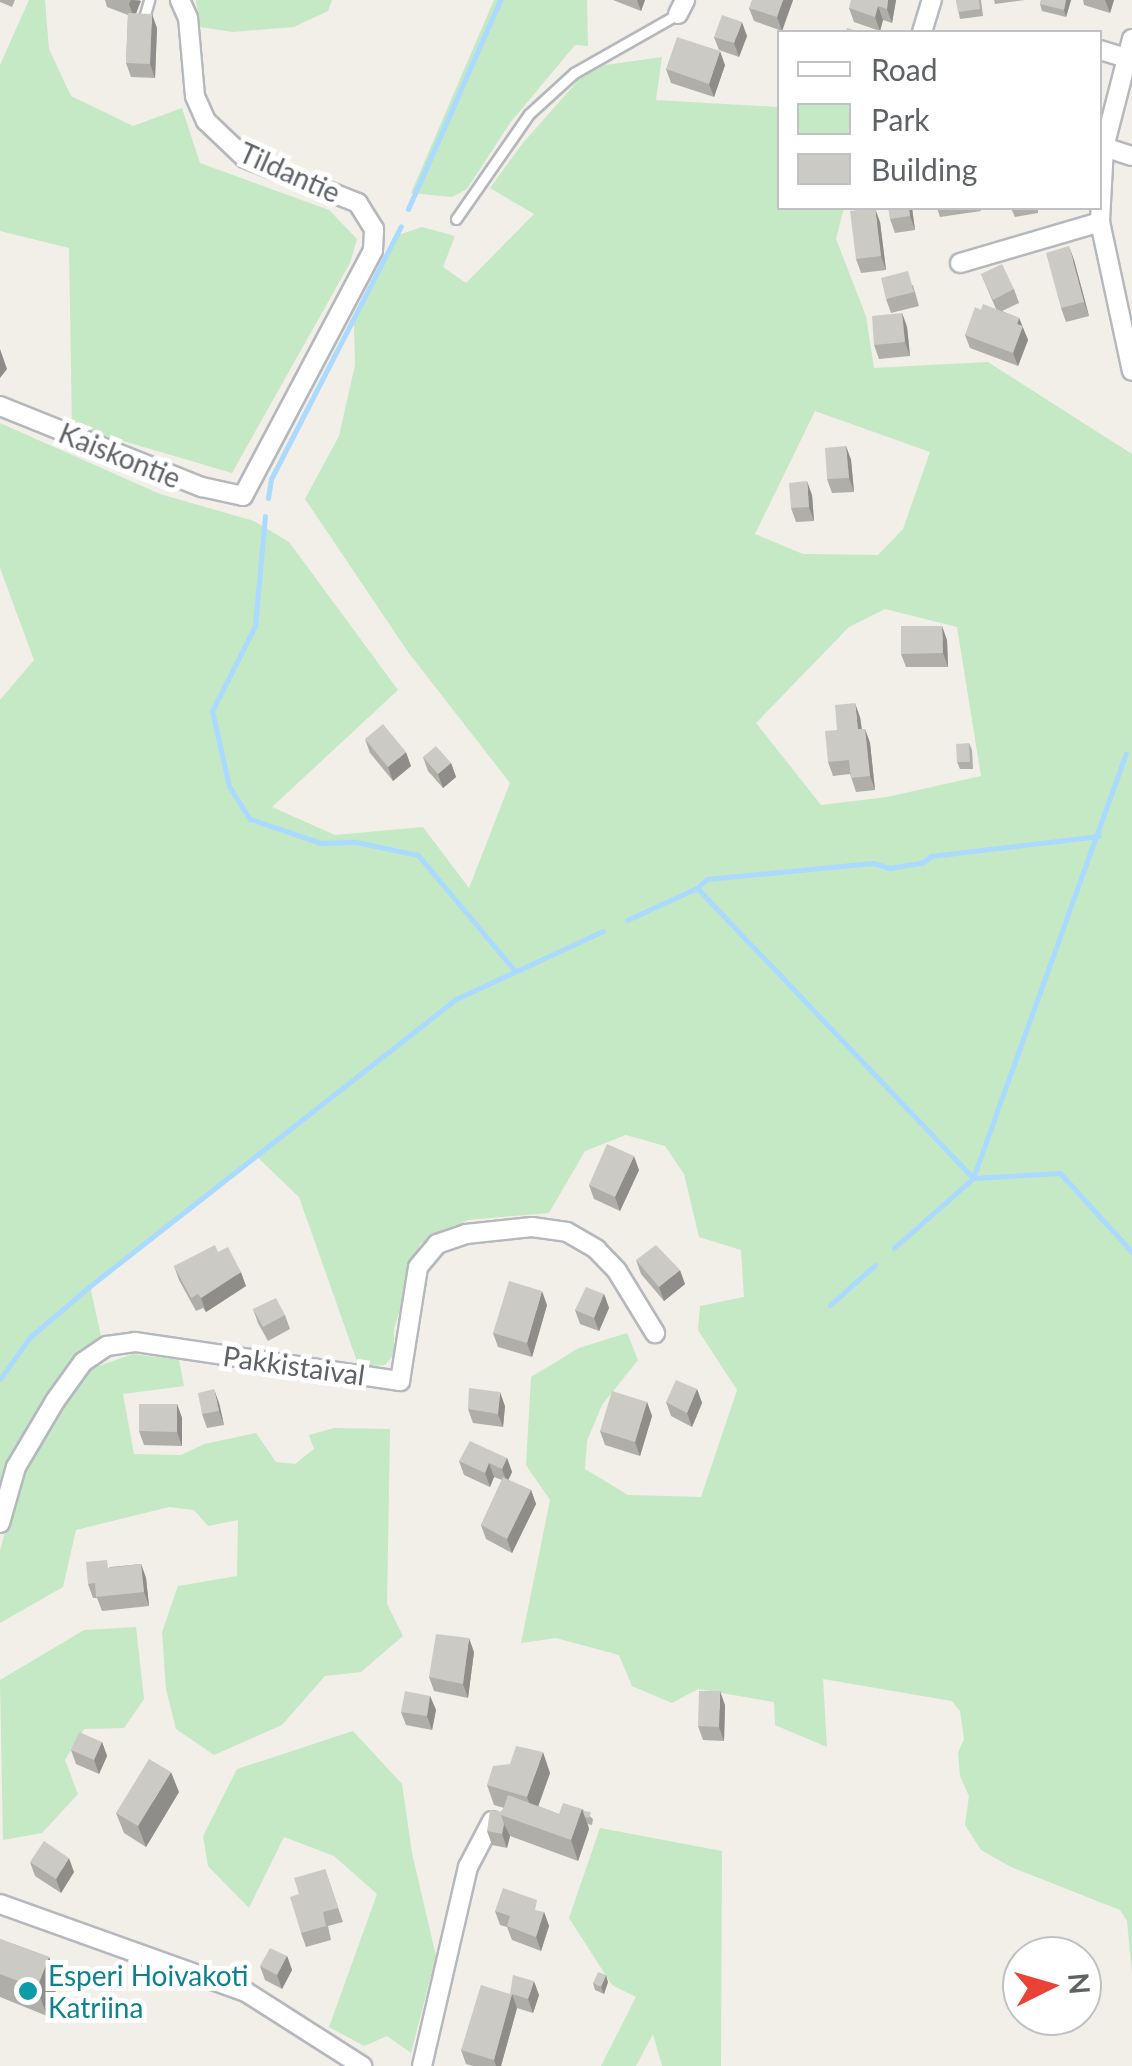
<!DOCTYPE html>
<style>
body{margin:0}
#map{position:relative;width:1132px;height:2066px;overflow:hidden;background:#f1efe8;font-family:Lato,sans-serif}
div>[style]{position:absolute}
.green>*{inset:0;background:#c5e8c5}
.stream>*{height:5px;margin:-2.5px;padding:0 2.5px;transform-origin:2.5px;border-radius:2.5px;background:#aadaff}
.roads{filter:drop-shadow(2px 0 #b5b8bc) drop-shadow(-2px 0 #b5b8bc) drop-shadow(0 2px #b5b8bc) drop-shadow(0 -2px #b5b8bc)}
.service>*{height:9px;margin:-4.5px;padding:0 4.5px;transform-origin:4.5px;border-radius:4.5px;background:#fff}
.minor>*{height:18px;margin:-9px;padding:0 9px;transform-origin:9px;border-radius:9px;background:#fff}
.wall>*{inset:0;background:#afaea9}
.shaded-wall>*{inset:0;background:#8f8d8a}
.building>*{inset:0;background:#cccac5}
.dots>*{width:28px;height:28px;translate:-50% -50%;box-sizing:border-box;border:5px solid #fff;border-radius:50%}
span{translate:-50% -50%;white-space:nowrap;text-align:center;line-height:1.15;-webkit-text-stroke:10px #fff;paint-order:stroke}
.street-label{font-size:28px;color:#5f6368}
.culture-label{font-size:28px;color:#0d838f}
.left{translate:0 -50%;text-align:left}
.legend{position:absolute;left:777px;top:30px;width:325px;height:180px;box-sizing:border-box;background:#fff;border:2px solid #bfc1c3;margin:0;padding:12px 18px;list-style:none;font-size:30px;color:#5f6368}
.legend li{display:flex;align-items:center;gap:20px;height:50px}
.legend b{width:50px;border:2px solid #bfc1c3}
.north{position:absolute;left:1002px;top:1936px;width:100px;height:100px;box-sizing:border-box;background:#fff;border:2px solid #bfc1c3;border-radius:50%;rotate:85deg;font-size:28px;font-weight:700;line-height:40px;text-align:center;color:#5f6368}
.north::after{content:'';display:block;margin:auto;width:35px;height:45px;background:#ea4335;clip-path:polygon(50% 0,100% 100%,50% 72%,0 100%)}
</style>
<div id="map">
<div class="green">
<div style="clip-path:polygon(29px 0,45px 0,49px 49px,71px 96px,133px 126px,182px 108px,200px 163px,329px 210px,357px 239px,350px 263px,232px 473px,72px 426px,69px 248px,0 231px,0 65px)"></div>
<div style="clip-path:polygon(196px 0,332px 0,328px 11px,294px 27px,233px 32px,200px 27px)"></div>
<div style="clip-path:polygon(494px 0,587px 0,588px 46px,575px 45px,510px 123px,467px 189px,452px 197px,411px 193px)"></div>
<div style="clip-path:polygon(evenodd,662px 57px,656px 100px,779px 107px,780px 208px,844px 208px,836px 239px,866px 316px,874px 368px,988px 362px,1132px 454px,1132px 1974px,1127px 1921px,1120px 1910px,1011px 1867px,981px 1850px,965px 1825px,969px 1796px,960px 1776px,958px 1753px,964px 1739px,960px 1711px,952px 1701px,823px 1679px,827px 1747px,775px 1725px,774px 1702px,698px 1689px,672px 1703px,632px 1686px,619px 1655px,556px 1638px,521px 1643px,550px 1500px,526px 1465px,531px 1377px,579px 1348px,627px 1333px,638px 1360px,602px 1405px,587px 1441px,585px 1469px,628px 1495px,701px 1497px,737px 1390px,698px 1330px,700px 1306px,744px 1297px,741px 1250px,699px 1237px,684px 1174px,665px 1146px,626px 1135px,585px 1151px,549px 1213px,468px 1220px,420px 1244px,394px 1329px,394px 1354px,385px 1365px,359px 1367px,299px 1197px,256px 1156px,90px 1286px,101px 1336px,79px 1352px,0 1484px,0 700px,34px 660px,0 568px,0 423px,160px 494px,254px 521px,289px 542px,398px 690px,272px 807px,335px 835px,423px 827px,469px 888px,510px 783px,408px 652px,305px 499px,339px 436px,355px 365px,354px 323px,395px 236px,422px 227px,455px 236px,443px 267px,466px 283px,534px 214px,490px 188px,522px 144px,582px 76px,605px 65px,662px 57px,815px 411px,930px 452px,903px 529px,878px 555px,803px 554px,755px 534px,815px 411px,662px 57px,885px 609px,957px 627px,981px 776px,887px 797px,821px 805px,756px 723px,849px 627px,885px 609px)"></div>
<div style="clip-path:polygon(133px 1354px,179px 1360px,184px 1386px,123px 1394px,134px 1454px,181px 1455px,204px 1444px,256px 1433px,276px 1462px,295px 1464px,314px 1449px,309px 1435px,334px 1428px,390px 1429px,387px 1604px,403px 1636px,361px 1672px,325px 1676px,282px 1725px,214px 1755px,176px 1729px,166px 1689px,162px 1632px,178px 1586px,237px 1576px,238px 1520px,208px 1526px,194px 1510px,169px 1507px,76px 1530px,63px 1587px,0 1623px,0 1551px,21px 1470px,61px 1404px,90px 1369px)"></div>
<div style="clip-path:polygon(136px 1627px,144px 1699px,124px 1728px,84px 1729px,65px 1760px,78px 1794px,42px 1833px,3px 1840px,0 1680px,84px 1630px)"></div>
<div style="clip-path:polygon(353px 1731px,402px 1784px,412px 1853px,436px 1956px,411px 2053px,387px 2036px,364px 2046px,329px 2027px,377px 1894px,334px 1856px,284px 1837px,249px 1908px,208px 1866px,203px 1836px,237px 1769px)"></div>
<div style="clip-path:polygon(600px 1828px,722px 1851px,721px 2066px,662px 2066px,653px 2034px,636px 2066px,601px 2066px,636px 1997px,612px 1985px,569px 1918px)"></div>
</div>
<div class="stream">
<div style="left:408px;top:209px;width:228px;rotate:-66.2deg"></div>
<div style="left:268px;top:498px;width:19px;rotate:-81deg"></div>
<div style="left:271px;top:479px;width:284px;rotate:-62.8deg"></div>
<div style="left:265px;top:516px;width:110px;rotate:95.2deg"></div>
<div style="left:255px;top:626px;width:95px;rotate:116.8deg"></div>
<div style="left:212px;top:711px;width:77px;rotate:77.2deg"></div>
<div style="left:229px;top:786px;width:39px;rotate:58deg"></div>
<div style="left:250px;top:819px;width:75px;rotate:18.7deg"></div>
<div style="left:321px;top:843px;width:35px;rotate:-2deg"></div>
<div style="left:356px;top:842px;width:63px;rotate:11.8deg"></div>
<div style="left:418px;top:855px;width:151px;rotate:50.1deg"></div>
<div style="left:697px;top:888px;width:400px;rotate:46.4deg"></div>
<div style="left:973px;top:1178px;width:87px;rotate:-3.3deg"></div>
<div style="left:1060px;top:1173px;width:107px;rotate:47.7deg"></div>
<div style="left:627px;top:920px;width:77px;rotate:-24.6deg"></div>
<div style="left:697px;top:888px;width:13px;rotate:-42deg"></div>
<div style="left:707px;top:879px;width:167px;rotate:-5.5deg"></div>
<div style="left:873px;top:863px;width:17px;rotate:17deg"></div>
<div style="left:889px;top:868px;width:33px;rotate:-9deg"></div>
<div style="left:922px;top:863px;width:11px;rotate:-38deg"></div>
<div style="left:931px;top:856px;width:169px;rotate:-6.8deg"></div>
<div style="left:894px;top:1248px;width:106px;rotate:-41.5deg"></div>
<div style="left:973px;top:1178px;width:451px;rotate:-70.2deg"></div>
<div style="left:830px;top:1305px;width:60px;rotate:-41.6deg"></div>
<div style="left:0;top:1379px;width:52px;rotate:-54.5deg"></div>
<div style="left:30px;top:1337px;width:79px;rotate:-40.4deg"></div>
<div style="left:90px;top:1286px;width:465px;rotate:-38.1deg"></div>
<div style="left:456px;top:999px;width:162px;rotate:-24.8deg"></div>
</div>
<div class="roads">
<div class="service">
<div style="left:144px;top:18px;width:19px;rotate:-74deg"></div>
<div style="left:456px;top:219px;width:128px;rotate:-55.2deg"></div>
<div style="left:529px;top:114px;width:61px;rotate:-42.3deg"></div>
<div style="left:574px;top:73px;width:120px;rotate:-29.6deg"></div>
</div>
<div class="minor">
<div style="left:678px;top:14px;width:16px;rotate:-63deg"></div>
<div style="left:922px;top:32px;width:34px;rotate:-73deg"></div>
<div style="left:1132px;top:39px;width:112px;rotate:104.5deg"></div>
<div style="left:1104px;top:147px;width:75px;rotate:93.1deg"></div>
<div style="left:1100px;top:222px;width:152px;rotate:77.9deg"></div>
<div style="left:1100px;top:50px;width:27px;rotate:17deg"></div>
<div style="left:1104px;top:147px;width:29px;rotate:18deg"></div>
<div style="left:960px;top:263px;width:146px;rotate:-16.3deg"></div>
<div style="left:0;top:406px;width:218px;rotate:21.9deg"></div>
<div style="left:202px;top:487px;width:42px;rotate:12.4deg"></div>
<div style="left:243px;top:496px;width:278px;rotate:-62.1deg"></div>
<div style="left:373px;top:250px;width:21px;rotate:-87deg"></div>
<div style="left:374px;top:229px;width:31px;rotate:-122deg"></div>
<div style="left:358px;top:203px;width:122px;rotate:-158.3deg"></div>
<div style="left:245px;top:158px;width:54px;rotate:-136.5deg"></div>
<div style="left:206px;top:121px;width:27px;rotate:-114deg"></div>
<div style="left:195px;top:96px;width:78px;rotate:-95.1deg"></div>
<div style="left:188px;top:18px;width:20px;rotate:-114deg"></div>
<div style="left:0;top:1523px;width:58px;rotate:-74.1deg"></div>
<div style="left:16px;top:1467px;width:77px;rotate:-59.4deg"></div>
<div style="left:55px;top:1401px;width:48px;rotate:-54.3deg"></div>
<div style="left:83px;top:1362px;width:29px;rotate:-34deg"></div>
<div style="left:107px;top:1346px;width:28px;rotate:-8deg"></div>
<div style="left:135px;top:1342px;width:268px;rotate:8.4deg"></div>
<div style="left:400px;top:1381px;width:115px;rotate:-81deg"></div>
<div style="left:418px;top:1267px;width:30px;rotate:-50deg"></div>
<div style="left:437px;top:1244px;width:31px;rotate:-19deg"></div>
<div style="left:466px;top:1234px;width:66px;rotate:-6.1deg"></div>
<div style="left:532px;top:1227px;width:35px;rotate:8deg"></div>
<div style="left:567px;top:1232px;width:34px;rotate:30deg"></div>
<div style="left:596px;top:1249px;width:30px;rotate:46deg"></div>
<div style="left:617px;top:1271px;width:73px;rotate:58.5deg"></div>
<div style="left:0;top:1904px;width:261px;rotate:19.7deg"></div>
<div style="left:246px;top:1992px;width:138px;rotate:32.5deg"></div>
<div style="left:422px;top:2066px;width:204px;rotate:-77deg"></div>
<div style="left:468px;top:1867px;width:52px;rotate:-62.4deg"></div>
</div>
</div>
<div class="wall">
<div style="clip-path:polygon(0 0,15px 0,12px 7px,0 2px)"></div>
<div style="clip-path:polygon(105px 0,140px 0,136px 14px,157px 28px,155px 78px,131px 77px,126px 63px,128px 15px,107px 7px)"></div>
<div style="clip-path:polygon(613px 0,645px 0,641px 11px)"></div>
<div style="clip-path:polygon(793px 0,782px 31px,754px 21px,749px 8px)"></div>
<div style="clip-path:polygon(896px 0,892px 23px,883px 20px,880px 31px,854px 22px,849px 8px)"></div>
<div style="clip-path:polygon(956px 0,981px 0,983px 16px,960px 19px)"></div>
<div style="clip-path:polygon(994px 0,1025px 0,995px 4px)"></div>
<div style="clip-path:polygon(1041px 0,1071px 0,1066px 17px,1042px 11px,1040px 4px)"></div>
<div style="clip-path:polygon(1083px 0,1114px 0,1110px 13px,1084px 5px)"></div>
<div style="clip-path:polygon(747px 36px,739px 57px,719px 50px,714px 37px)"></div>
<div style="clip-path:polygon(725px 65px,714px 97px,671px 83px,666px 69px)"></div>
<div style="clip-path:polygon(912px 208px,915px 230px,895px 233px,890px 219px)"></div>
<div style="clip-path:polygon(937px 208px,980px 208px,981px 211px,940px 217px)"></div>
<div style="clip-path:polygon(1011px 208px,1038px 208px,1038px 213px,1015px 217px)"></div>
<div style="clip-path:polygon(880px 222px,886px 270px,861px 273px,856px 259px)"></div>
<div style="clip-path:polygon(1074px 260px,1089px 316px,1066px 322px,1061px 308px)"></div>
<div style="clip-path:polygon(981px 274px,1014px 289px,1019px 303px,1002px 311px,1019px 318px,1028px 340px,1018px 366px,970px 348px,965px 335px,981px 310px,996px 309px)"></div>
<div style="clip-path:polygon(913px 285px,919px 306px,891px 313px,886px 299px)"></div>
<div style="clip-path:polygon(902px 313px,907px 327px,910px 356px,879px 359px,874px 345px)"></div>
<div style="clip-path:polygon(846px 446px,851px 460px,854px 492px,832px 493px,827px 479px)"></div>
<div style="clip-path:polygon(812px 495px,814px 521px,796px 522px,791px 508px)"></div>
<div style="clip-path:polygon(947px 640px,948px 667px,906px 667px,901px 654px)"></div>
<div style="clip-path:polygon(860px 717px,862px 729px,865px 729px,870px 743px,875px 790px,856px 792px,850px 774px,833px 776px,828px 762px,837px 730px)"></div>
<div style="clip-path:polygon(365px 739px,411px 766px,393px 781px,370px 753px)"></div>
<div style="clip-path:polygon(969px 743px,972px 750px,973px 769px,960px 769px,957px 762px)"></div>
<div style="clip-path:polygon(423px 757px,451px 763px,456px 777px,443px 788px,428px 771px)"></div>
<div style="clip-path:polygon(639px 1170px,620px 1211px,594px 1199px,589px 1185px)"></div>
<div style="clip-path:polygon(218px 1252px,246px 1286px,206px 1312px,203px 1308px,196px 1311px,179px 1280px,174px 1266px)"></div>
<div style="clip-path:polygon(636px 1260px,685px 1284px,664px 1301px,641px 1274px)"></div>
<div style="clip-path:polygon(604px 1294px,609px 1308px,599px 1331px,580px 1324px,575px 1310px)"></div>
<div style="clip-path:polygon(547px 1305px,532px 1357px,498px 1347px,493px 1333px)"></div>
<div style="clip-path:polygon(253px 1309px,285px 1315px,290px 1329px,268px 1341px,258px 1323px)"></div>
<div style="clip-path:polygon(697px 1389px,702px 1403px,692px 1427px,671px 1416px,666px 1402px)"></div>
<div style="clip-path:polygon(647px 1402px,652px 1416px,640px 1456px,605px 1445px,600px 1431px)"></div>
<div style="clip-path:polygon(219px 1403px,224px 1425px,207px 1428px,202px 1414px)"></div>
<div style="clip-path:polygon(177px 1404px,182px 1418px,182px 1446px,144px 1445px,139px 1431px)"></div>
<div style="clip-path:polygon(505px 1406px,503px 1427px,473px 1423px,468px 1409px)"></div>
<div style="clip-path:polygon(507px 1458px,512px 1472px,508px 1480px,531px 1490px,536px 1504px,512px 1553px,486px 1539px,481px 1525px,502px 1480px,494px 1477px,490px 1487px,464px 1475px,459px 1461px)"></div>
<div style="clip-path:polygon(141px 1564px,146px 1578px,149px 1606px,102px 1611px,97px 1598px,93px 1598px,88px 1584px,110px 1567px)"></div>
<div style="clip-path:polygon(474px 1652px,468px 1698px,434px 1691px,429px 1677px)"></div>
<div style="clip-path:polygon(430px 1696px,436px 1710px,432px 1730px,406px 1725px,401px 1712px)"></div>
<div style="clip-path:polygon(725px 1705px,724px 1741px,703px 1740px,698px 1726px)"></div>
<div style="clip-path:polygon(102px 1742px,107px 1756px,99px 1774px,76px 1764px,71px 1750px)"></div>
<div style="clip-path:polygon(550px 1773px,538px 1806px,559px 1814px,582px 1809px,593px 1819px,592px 1825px,588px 1824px,589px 1829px,578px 1861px,510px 1836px,507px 1848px,492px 1845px,487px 1831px,504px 1808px,494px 1805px,487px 1785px)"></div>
<div style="clip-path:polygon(179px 1792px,146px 1847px,124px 1833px,116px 1813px)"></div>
<div style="clip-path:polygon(30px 1862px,74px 1872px,61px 1893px,35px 1876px)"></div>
<div style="clip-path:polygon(325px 1869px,343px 1922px,328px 1926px,331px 1940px,306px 1947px,301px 1933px,299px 1894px)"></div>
<div style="clip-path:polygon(495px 1911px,544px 1912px,549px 1926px,541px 1951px,512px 1940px,507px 1927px,500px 1925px)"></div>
<div style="clip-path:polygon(0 1939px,49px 1957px,58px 1984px,47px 2016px,0 1997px)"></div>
<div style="clip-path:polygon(287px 1956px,292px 1970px,282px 1989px,265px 1980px,260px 1966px)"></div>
<div style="clip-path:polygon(608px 1982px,604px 1994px,595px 1990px,593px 1983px)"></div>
<div style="clip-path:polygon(510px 1994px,539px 1995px,533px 2013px,517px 2008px,501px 2066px,473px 2066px,466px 2064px,461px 2050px)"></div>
</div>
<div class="shaded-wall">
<div style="clip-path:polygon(131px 0,141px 1px,134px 18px,129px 4px)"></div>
<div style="clip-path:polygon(637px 0,645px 0,641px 11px)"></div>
<div style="clip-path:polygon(783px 0,793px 0,782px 31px,777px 17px)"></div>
<div style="clip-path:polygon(888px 0,896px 0,892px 23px,887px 9px)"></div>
<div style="clip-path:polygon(1066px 0,1071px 0,1066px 17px,1064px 10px)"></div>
<div style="clip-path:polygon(1105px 0,1114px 0,1110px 13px)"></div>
<div style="clip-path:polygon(878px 6px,883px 20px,880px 31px,875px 17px)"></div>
<div style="clip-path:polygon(152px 14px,157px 28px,155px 78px,150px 64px)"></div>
<div style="clip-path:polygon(742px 22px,747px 36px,739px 57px,734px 43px)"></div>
<div style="clip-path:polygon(720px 51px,725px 65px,714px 97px,709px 84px)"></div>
<div style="clip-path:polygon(875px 208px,880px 222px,886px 270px,881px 256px)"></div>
<div style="clip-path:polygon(909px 208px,912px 208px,915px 230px,910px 216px)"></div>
<div style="clip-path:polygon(1069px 246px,1074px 260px,1089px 316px,1084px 302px)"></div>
<div style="clip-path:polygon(902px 313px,907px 327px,910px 356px,905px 342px)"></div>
<div style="clip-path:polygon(1019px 318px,1028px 340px,1018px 366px,1013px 353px)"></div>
<div style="clip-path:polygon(0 349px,7px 369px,0 378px)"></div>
<div style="clip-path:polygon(846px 446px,851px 460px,854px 492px,849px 478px)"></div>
<div style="clip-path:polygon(807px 481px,812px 495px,814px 521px,809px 507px)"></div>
<div style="clip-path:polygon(942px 626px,947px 640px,948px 667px,943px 653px)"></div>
<div style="clip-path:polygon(855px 703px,860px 717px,863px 743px,858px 729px)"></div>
<div style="clip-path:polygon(865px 729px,870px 743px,875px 790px,870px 776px)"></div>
<div style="clip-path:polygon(406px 752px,411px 766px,393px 781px,388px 767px)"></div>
<div style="clip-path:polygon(451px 763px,456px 777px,443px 788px,438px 774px)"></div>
<div style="clip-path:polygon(634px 1156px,639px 1170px,620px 1211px,615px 1197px)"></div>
<div style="clip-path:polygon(680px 1270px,685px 1284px,664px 1301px,659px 1287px)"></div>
<div style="clip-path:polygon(241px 1272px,246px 1286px,206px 1312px,201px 1298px)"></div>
<div style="clip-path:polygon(542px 1291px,547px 1305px,532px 1357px,527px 1343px)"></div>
<div style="clip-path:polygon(604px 1294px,609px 1308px,599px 1331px,594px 1318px)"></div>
<div style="clip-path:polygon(214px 1389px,219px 1403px,224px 1425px,219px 1411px)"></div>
<div style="clip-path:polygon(697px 1389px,702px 1403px,692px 1427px,687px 1413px)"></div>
<div style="clip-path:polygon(500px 1392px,505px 1406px,503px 1427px,498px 1414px)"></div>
<div style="clip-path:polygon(647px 1402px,652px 1416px,640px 1456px,635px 1442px)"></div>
<div style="clip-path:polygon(177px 1404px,182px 1418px,182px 1446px,177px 1432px)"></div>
<div style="clip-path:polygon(507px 1458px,512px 1472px,507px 1483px,502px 1469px)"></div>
<div style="clip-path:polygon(489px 1463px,494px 1477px,490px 1487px,485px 1473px)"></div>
<div style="clip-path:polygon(531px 1490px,536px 1504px,512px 1553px,507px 1539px)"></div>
<div style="clip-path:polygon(141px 1564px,146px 1578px,149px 1606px,144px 1592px)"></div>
<div style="clip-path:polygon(469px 1638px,474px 1652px,468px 1698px,463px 1684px)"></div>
<div style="clip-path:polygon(720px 1691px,725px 1705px,724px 1741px,719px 1727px)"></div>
<div style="clip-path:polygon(430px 1696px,436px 1710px,432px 1730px,427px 1716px)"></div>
<div style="clip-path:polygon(102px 1742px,107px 1756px,99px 1774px,94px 1760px)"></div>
<div style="clip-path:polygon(543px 1752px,550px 1773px,534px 1818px,527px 1797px)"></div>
<div style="clip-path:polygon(171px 1772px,179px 1792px,146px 1847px,138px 1826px)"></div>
<div style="clip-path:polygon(582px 1809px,589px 1829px,578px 1861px,571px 1840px)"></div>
<div style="clip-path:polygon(504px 1824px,510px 1836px,507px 1848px,502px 1834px)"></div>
<div style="clip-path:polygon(69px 1858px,74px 1872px,61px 1893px,56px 1879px)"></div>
<div style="clip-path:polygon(544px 1912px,549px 1926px,541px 1951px,536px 1937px)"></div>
<div style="clip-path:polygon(287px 1956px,292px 1970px,282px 1989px,277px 1975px)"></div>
<div style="clip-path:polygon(49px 1957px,58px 1984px,47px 2016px,37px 1988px)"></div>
<div style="clip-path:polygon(606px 1975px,608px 1982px,604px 1994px,601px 1987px)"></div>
<div style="clip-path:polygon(534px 1981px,539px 1995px,533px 2013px,528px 1999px)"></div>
<div style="clip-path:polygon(512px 1994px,517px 2008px,501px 2066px,496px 2066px,494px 2060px)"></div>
</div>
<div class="building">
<div style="clip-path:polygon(752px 0,783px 0,777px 17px,749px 8px)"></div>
<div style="clip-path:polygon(851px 0,888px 0,887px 9px,878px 6px,875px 17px,849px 8px)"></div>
<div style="clip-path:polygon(956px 0,979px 0,980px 9px,958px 12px)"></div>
<div style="clip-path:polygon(1041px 0,1066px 0,1064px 10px,1040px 4px)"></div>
<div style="clip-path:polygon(128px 13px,152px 14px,150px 64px,126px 63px)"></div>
<div style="clip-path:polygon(722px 15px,742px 22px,734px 43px,714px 37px)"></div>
<div style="clip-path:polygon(847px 28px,861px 32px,846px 32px)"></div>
<div style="clip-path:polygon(677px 37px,720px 51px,709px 84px,666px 69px)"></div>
<div style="clip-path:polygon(875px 208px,881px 256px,856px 259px,850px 211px)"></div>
<div style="clip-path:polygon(888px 208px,909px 208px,910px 216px,890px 219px)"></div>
<div style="clip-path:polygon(1069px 246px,1084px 302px,1061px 308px,1046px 253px)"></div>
<div style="clip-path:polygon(1002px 264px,1014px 289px,993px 300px,981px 274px)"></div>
<div style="clip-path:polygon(908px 271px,914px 292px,886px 299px,881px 278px)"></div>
<div style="clip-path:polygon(983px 304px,1019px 318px,1017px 324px,1023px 326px,1013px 353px,965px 335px,975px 307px,981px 310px)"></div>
<div style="clip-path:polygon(902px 313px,905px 342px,874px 345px,872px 316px)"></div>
<div style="clip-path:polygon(846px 446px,849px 478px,827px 479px,825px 448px)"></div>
<div style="clip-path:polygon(807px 481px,809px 507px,791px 508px,789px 483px)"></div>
<div style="clip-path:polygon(901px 626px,942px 626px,943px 653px,901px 654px)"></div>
<div style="clip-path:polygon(855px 703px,858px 729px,865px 729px,870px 776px,851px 778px,849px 760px,828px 762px,825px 731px,837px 730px,835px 705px)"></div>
<div style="clip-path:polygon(383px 724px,406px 752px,388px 767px,365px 739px)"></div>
<div style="clip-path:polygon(969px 743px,970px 762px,957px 762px,956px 744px)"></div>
<div style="clip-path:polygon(436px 746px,451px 763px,438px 774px,423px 757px)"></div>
<div style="clip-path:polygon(607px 1144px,634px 1156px,615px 1197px,589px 1185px)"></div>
<div style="clip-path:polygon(215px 1245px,218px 1252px,228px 1247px,241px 1272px,201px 1298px,198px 1294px,191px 1298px,174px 1266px)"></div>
<div style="clip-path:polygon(656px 1245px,680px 1270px,659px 1287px,636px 1260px)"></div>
<div style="clip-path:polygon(509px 1281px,542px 1291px,527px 1343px,493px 1333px)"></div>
<div style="clip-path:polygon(586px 1287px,604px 1294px,594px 1318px,575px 1310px)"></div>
<div style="clip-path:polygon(276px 1298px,285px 1315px,263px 1327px,253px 1309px)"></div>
<div style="clip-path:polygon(676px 1380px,697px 1389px,687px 1413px,666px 1402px)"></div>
<div style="clip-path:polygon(469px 1388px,500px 1392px,498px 1414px,468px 1409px)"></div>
<div style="clip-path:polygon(214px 1389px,219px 1411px,202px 1414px,198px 1393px)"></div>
<div style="clip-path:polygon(612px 1391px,647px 1402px,635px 1442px,600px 1431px)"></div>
<div style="clip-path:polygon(139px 1404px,177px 1404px,177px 1432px,139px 1431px)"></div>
<div style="clip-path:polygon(470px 1441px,507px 1458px,502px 1469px,489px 1463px,485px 1473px,459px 1461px)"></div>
<div style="clip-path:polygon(503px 1477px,531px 1490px,507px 1539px,481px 1525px)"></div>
<div style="clip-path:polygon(107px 1560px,108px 1568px,141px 1564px,144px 1592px,96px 1597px,95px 1583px,88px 1584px,86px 1562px)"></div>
<div style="clip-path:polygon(436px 1634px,469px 1638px,463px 1684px,429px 1677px)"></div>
<div style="clip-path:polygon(405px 1691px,430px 1696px,427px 1716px,401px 1712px)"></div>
<div style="clip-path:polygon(699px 1691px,720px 1691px,719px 1727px,698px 1726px)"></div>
<div style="clip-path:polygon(79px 1732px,102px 1742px,94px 1760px,71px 1750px)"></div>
<div style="clip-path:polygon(516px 1746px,543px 1752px,527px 1797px,487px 1785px,493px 1766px,510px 1764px)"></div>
<div style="clip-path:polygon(149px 1759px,171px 1772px,138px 1826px,116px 1813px)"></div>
<div style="clip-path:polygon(508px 1795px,559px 1814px,563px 1803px,582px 1809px,571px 1840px,501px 1815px)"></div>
<div style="clip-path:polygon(490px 1810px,502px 1812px,501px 1815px,504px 1824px,502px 1834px,487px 1831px)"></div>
<div style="clip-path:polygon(583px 1811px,591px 1812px,589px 1818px,585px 1817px)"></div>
<div style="clip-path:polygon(44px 1841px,69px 1858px,56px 1879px,30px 1862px)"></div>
<div style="clip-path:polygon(325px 1869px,338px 1908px,323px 1912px,326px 1926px,301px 1933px,290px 1897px,299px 1894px,294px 1878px)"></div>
<div style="clip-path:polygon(503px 1888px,537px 1900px,535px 1910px,544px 1912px,536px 1937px,507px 1926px,510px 1916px,495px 1911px)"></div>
<div style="clip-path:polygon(0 1939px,49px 1957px,37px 1988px,0 1974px)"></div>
<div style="clip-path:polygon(270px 1948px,287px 1956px,277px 1975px,260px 1966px)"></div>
<div style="clip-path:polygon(598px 1972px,606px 1975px,601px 1987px,593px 1983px)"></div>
<div style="clip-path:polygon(513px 1975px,534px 1981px,528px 1999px,512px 1994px,494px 2060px,461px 2050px,481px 1985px,510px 1994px)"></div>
</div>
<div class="dots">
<div style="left:28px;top:1991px;background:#0f9aa8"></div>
</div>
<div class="street-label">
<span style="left:290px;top:172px;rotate:24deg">Tildantie</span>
<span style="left:120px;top:455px;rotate:22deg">Kaiskontie</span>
<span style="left:294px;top:1365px;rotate:8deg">Pakkistaival</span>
</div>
<div class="culture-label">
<span class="left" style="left:48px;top:1991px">Esperi Hoivakoti<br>Katriina</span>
</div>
<ul class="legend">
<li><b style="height:12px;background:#fff"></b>Road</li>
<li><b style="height:28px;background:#c5e8c5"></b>Park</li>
<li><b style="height:28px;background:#cccac5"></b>Building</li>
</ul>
<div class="north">N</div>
</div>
